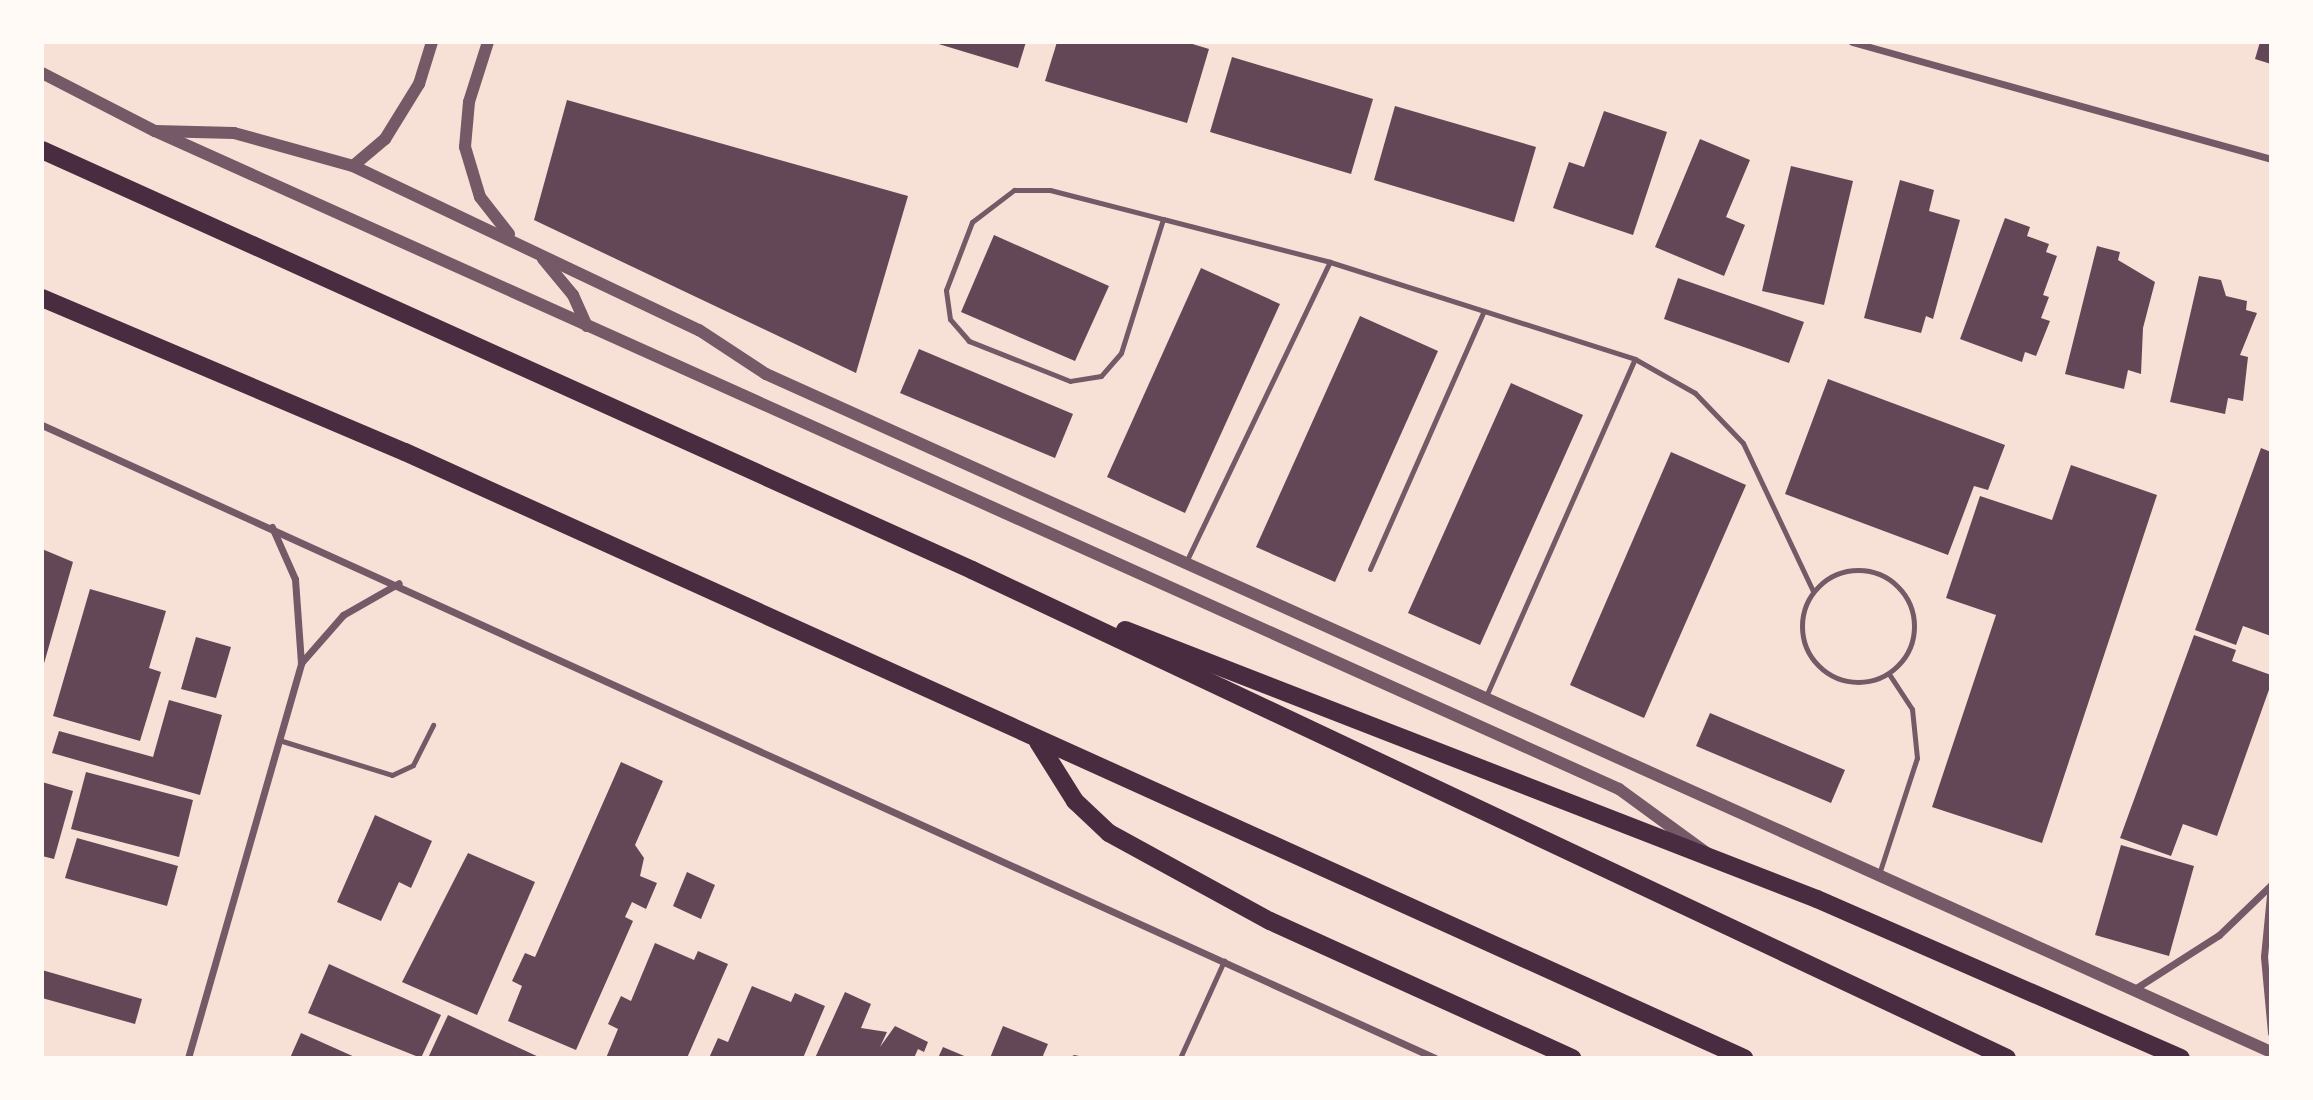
<!DOCTYPE html>
<style>
body{margin:0}
#map{position:relative;width:2313px;height:1100px;overflow:hidden;background:#f7e1d7;font-family:Lato,sans-serif}
div>[style]{position:absolute}
.building>*{inset:0;background:#644757}
.service>*{height:5px;margin:-2.5px;padding:0 2.5px;transform-origin:2.5px;border-radius:2.5px;background:#755966}
.service>.ring{margin:-2.5px;padding:0;box-sizing:content-box;background:none;border:5px solid #755966;border-radius:50%}
.minor>*{height:7px;margin:-3.5px;padding:0 3.5px;transform-origin:3.5px;border-radius:3.5px;background:#755966}
.tertiary>*{height:12px;margin:-6px;padding:0 6px;transform-origin:6px;border-radius:6px;background:#755966}
.primary>*{height:18px;margin:-9px;padding:0 9px;transform-origin:9px;border-radius:9px;background:#4a2c40}
span{translate:-50% -50%;white-space:nowrap;text-align:center;line-height:1.15;-webkit-text-stroke:5px #fffaf5;paint-order:stroke}
.frame{position:absolute;inset:0;border:44px solid #fffaf5;pointer-events:none}
</style>
<div id="map">
<div class="building">
<div style="clip-path:polygon(932px 42px,1026px 42px,1018px 68px)"></div>
<div style="clip-path:polygon(1057px 42px,1186px 42px,1209px 49px,1187px 123px,1045px 81px)"></div>
<div style="clip-path:polygon(2260px 42px,2271px 42px,2271px 64px,2255px 59px)"></div>
<div style="clip-path:polygon(1232px 57px,1373px 99px,1351px 174px,1210px 132px)"></div>
<div style="clip-path:polygon(567px 100px,908px 196px,856px 373px,534px 220px)"></div>
<div style="clip-path:polygon(1395px 106px,1536px 147px,1514px 222px,1374px 180px)"></div>
<div style="clip-path:polygon(1604px 111px,1667px 132px,1633px 235px,1553px 208px,1569px 162px,1584px 167px)"></div>
<div style="clip-path:polygon(1700px 139px,1750px 160px,1726px 217px,1745px 225px,1724px 276px,1655px 247px)"></div>
<div style="clip-path:polygon(1791px 166px,1853px 181px,1824px 305px,1762px 291px)"></div>
<div style="clip-path:polygon(1900px 180px,1934px 190px,1929px 211px,1960px 220px,1933px 319px,1926px 316px,1921px 333px,1864px 318px)"></div>
<div style="clip-path:polygon(2005px 218px,2030px 227px,2027px 236px,2049px 244px,2046px 252px,2057px 256px,2043px 295px,2049px 297px,2041px 318px,2050px 321px,2036px 356px,2025px 352px,2022px 362px,1960px 339px)"></div>
<div style="clip-path:polygon(994px 235px,1109px 286px,1075px 361px,961px 312px)"></div>
<div style="clip-path:polygon(2097px 246px,2120px 252px,2118px 260px,2155px 282px,2143px 328px,2141px 374px,2128px 370px,2124px 389px,2065px 374px)"></div>
<div style="clip-path:polygon(1201px 268px,1280px 304px,1185px 513px,1107px 477px)"></div>
<div style="clip-path:polygon(2199px 276px,2221px 280px,2226px 296px,2247px 301px,2246px 310px,2257px 313px,2240px 355px,2248px 357px,2243px 401px,2228px 398px,2225px 414px,2170px 402px)"></div>
<div style="clip-path:polygon(1678px 278px,1804px 322px,1789px 363px,1664px 319px)"></div>
<div style="clip-path:polygon(1360px 316px,1438px 351px,1335px 582px,1256px 547px)"></div>
<div style="clip-path:polygon(919px 349px,1073px 414px,1055px 458px,900px 393px)"></div>
<div style="clip-path:polygon(1828px 379px,2005px 445px,1988px 490px,1974px 486px,1948px 555px,1785px 494px)"></div>
<div style="clip-path:polygon(1511px 383px,1583px 415px,1480px 645px,1408px 613px)"></div>
<div style="clip-path:polygon(2261px 448px,2271px 452px,2271px 636px,2243px 626px,2236px 645px,2195px 630px)"></div>
<div style="clip-path:polygon(1671px 452px,1746px 485px,1644px 718px,1570px 685px)"></div>
<div style="clip-path:polygon(2071px 465px,2157px 495px,2042px 843px,1932px 807px,1996px 615px,1946px 598px,1980px 496px,2052px 520px)"></div>
<div style="clip-path:polygon(42px 549px,73px 562px,43px 667px,42px 667px)"></div>
<div style="clip-path:polygon(90px 589px,166px 611px,149px 668px,161px 672px,140px 741px,53px 716px)"></div>
<div style="clip-path:polygon(2194px 635px,2236px 650px,2232px 661px,2271px 675px,2271px 684px,2217px 836px,2183px 824px,2171px 856px,2120px 838px)"></div>
<div style="clip-path:polygon(196px 637px,231px 647px,216px 698px,181px 689px)"></div>
<div style="clip-path:polygon(169px 700px,222px 715px,200px 795px,52px 753px,59px 731px,153px 757px)"></div>
<div style="clip-path:polygon(1710px 713px,1845px 770px,1831px 803px,1696px 746px)"></div>
<div style="clip-path:polygon(621px 762px,663px 781px,635px 845px,644px 858px,640px 876px,657px 883px,646px 909px,632px 902px,625px 917px,633px 921px,576px 1050px,508px 1021px,522px 986px,512px 981px,525px 953px,535px 957px)"></div>
<div style="clip-path:polygon(86px 772px,193px 800px,179px 857px,71px 829px)"></div>
<div style="clip-path:polygon(42px 782px,73px 791px,54px 859px,42px 856px)"></div>
<div style="clip-path:polygon(375px 815px,432px 841px,411px 888px,399px 882px,381px 921px,337px 902px)"></div>
<div style="clip-path:polygon(77px 838px,178px 866px,167px 906px,65px 878px)"></div>
<div style="clip-path:polygon(2121px 845px,2194px 866px,2169px 956px,2095px 935px)"></div>
<div style="clip-path:polygon(468px 853px,535px 882px,477px 1015px,402px 982px)"></div>
<div style="clip-path:polygon(687px 872px,715px 885px,701px 919px,673px 906px)"></div>
<div style="clip-path:polygon(655px 943px,694px 960px,698px 951px,728px 964px,687px 1058px,606px 1058px,618px 1029px,608px 1024px,621px 996px,631px 1001px)"></div>
<div style="clip-path:polygon(329px 964px,441px 1015px,421px 1058px,308px 1013px)"></div>
<div style="clip-path:polygon(42px 970px,142px 999px,135px 1024px,42px 998px)"></div>
<div style="clip-path:polygon(752px 986px,791px 1002px,795px 993px,825px 1006px,803px 1058px,709px 1058px,718px 1038px,728px 1042px)"></div>
<div style="clip-path:polygon(845px 992px,871px 1004px,861px 1028px,887px 1032px,880px 1047px,895px 1026px,928px 1042px,924px 1052px,918px 1049px,914px 1058px,815px 1058px)"></div>
<div style="clip-path:polygon(448px 1015px,541px 1058px,428px 1058px)"></div>
<div style="clip-path:polygon(1003px 1026px,1048px 1044px,1042px 1058px,990px 1058px)"></div>
<div style="clip-path:polygon(301px 1033px,357px 1058px,290px 1058px)"></div>
<div style="clip-path:polygon(943px 1047px,969px 1058px,938px 1058px)"></div>
</div>
<div class="service">
<div style="left:1163px;top:219px;width:140px;rotate:107.4deg"></div>
<div style="left:1121px;top:353px;width:30px;rotate:131deg"></div>
<div style="left:1101px;top:376px;width:31px;rotate:171deg"></div>
<div style="left:1070px;top:381px;width:109px;rotate:-158.4deg"></div>
<div style="left:969px;top:341px;width:29px;rotate:-131deg"></div>
<div style="left:950px;top:319px;width:29px;rotate:-98deg"></div>
<div style="left:946px;top:290px;width:73px;rotate:-69.1deg"></div>
<div style="left:972px;top:222px;width:53px;rotate:-37.3deg"></div>
<div style="left:1014px;top:190px;width:36px"></div>
<div style="left:1050px;top:190px;width:117px;rotate:14.4deg"></div>
<div style="left:1163px;top:219px;width:172px;rotate:14.4deg"></div>
<div style="left:1330px;top:262px;width:320px;rotate:17.6deg"></div>
<div style="left:1635px;top:359px;width:69px;rotate:29.5deg"></div>
<div style="left:1695px;top:393px;width:69px;rotate:46.2deg"></div>
<div style="left:1743px;top:443px;width:164px;rotate:64.7deg"></div>
<div style="left:1186px;top:562px;width:333px;rotate:-64.4deg"></div>
<div style="left:1370px;top:569px;width:282px;rotate:-66.2deg"></div>
<div class="ring" style="left:1802px;top:570px;width:107px;height:107px"></div>
<div style="left:1487px;top:694px;width:366px;rotate:-66.2deg"></div>
<div style="left:279px;top:740px;width:118px;rotate:17.2deg"></div>
<div style="left:392px;top:775px;width:23px;rotate:-25deg"></div>
<div style="left:413px;top:765px;width:45px;rotate:-63.4deg"></div>
<div style="left:1879px;top:874px;width:122px;rotate:-71.9deg"></div>
<div style="left:1917px;top:758px;width:49px;rotate:-95.8deg"></div>
<div style="left:1912px;top:709px;width:42px;rotate:-123.3deg"></div>
<div style="left:1074px;top:1057px;width:4px;rotate:14deg"></div>
<div style="left:1180px;top:1058px;width:107px;rotate:-65.6deg"></div>
</div>
<div class="minor">
<div style="left:1852px;top:42px;width:435px;rotate:15.6deg"></div>
<div style="left:42px;top:425px;width:1530px;rotate:24.44deg"></div>
<div style="left:301px;top:663px;width:64px;rotate:-48.8deg"></div>
<div style="left:343px;top:615px;width:64px;rotate:-29.7deg"></div>
<div style="left:2271px;top:885px;width:72px;rotate:95.6deg"></div>
<div style="left:2264px;top:957px;width:76px;rotate:84.7deg"></div>
<div style="left:2133px;top:990px;width:102px;rotate:-32.6deg"></div>
<div style="left:2219px;top:935px;width:71px;rotate:-43.9deg"></div>
<div style="left:188px;top:1058px;width:411px;rotate:-74deg"></div>
<div style="left:301px;top:663px;width:84px;rotate:-94.1deg"></div>
<div style="left:295px;top:579px;width:57px;rotate:-113.9deg"></div>
</div>
<div class="tertiary">
<div style="left:488px;top:42px;width:63px;rotate:107.6deg"></div>
<div style="left:469px;top:102px;width:45px;rotate:95.1deg"></div>
<div style="left:465px;top:147px;width:52px;rotate:73.3deg"></div>
<div style="left:480px;top:197px;width:47px;rotate:51.9deg"></div>
<div style="left:42px;top:73px;width:127px;rotate:27.2deg"></div>
<div style="left:155px;top:131px;width:1605px;rotate:24.2deg"></div>
<div style="left:1619px;top:789px;width:110px;rotate:36.1deg"></div>
<div style="left:155px;top:131px;width:79px;rotate:1.5deg"></div>
<div style="left:234px;top:133px;width:123px;rotate:15.5deg"></div>
<div style="left:353px;top:166px;width:383px;rotate:25.4deg"></div>
<div style="left:699px;top:330px;width:80px;rotate:33.3deg"></div>
<div style="left:766px;top:374px;width:1651px;rotate:24.25deg"></div>
<div style="left:353px;top:166px;width:42px;rotate:-40.2deg"></div>
<div style="left:385px;top:139px;width:65px;rotate:-58.3deg"></div>
<div style="left:419px;top:84px;width:44px;rotate:-72.8deg"></div>
<div style="left:543px;top:259px;width:47px;rotate:50.2deg"></div>
<div style="left:573px;top:295px;width:34px;rotate:66deg"></div>
</div>
<div class="primary">
<div style="left:42px;top:150px;width:1020px;rotate:24.3deg"></div>
<div style="left:972px;top:570px;width:1144px;rotate:25.24deg"></div>
<div style="left:42px;top:298px;width:394px;rotate:23deg"></div>
<div style="left:405px;top:452px;width:1470px;rotate:24.35deg"></div>
<div style="left:1125px;top:630px;width:742px;rotate:21.24deg"></div>
<div style="left:1817px;top:899px;width:397px;rotate:23.6deg"></div>
<div style="left:1038px;top:742px;width:70px;rotate:57.9deg"></div>
<div style="left:1075px;top:801px;width:47px;rotate:43.3deg"></div>
<div style="left:1109px;top:833px;width:183px;rotate:28.7deg"></div>
<div style="left:1270px;top:921px;width:332px;rotate:24.4deg"></div>
</div>
<div class="frame"></div>
</div>
